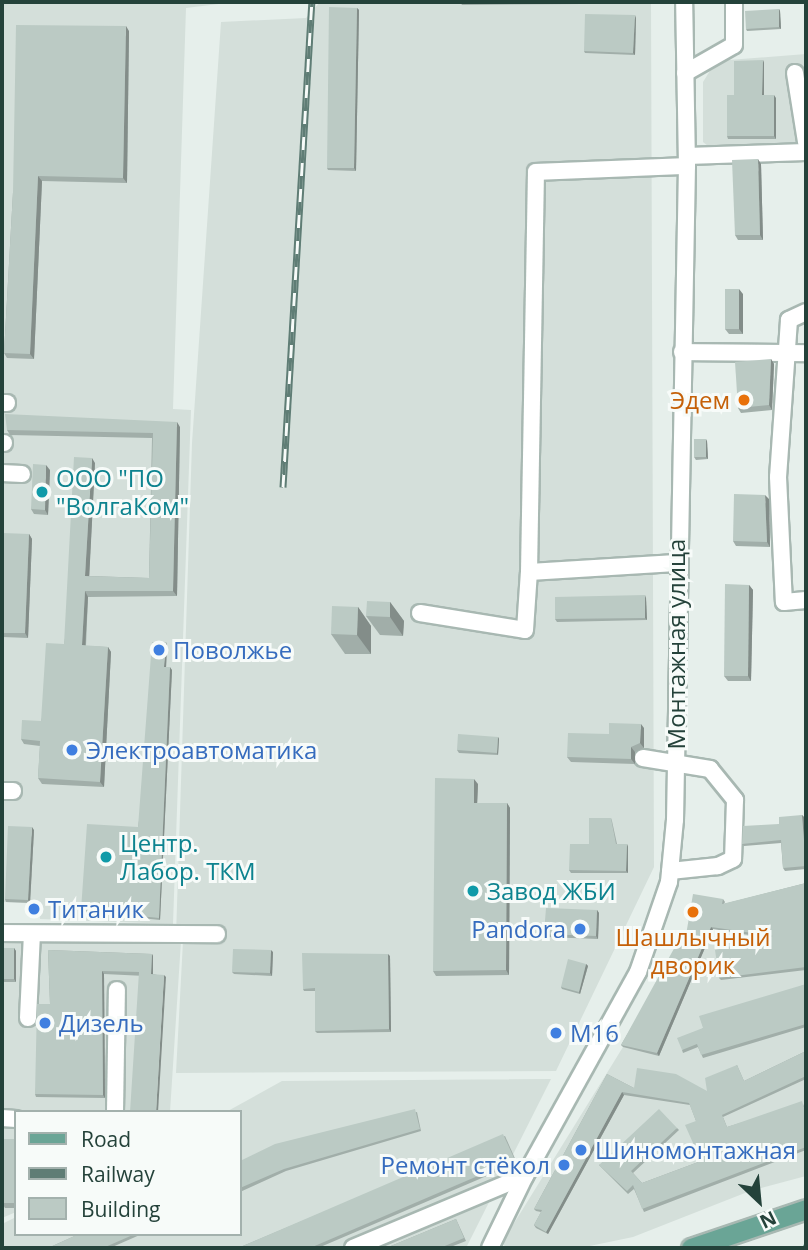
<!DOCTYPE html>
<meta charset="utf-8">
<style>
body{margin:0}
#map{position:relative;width:808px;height:1250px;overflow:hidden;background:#e6efeb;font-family:"Open Sans",sans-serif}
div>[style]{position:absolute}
.built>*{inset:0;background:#d4dfda}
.path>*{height:2.5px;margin-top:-1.25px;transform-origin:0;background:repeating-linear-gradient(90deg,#86b3a5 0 3.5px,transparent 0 8.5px)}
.roads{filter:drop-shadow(2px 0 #a8b8b2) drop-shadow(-2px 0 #a8b8b2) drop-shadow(0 2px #a8b8b2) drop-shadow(0 -2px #a8b8b2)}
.minor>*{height:16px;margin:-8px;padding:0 8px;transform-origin:8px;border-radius:8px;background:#fff}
.major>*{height:19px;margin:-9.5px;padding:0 9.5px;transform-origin:9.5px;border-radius:9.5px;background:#6aa596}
.rail>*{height:7px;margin-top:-3.5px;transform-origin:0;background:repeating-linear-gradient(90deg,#f7fbf9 0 13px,#5f7d75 0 26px);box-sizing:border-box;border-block:2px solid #5f7d75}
.wall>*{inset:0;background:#a1aea9}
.shaded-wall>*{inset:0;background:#838d89}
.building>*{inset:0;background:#bbcac4}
.dots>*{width:19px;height:19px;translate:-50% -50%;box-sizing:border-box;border:4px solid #f7fbf9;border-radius:50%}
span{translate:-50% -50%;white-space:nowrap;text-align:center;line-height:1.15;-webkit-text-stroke:6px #f7fbf9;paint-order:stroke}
.food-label{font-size:24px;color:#c56008}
.right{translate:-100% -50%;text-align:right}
.culture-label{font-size:24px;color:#0d838f}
.left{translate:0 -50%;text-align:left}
.street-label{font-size:24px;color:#24423a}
.shop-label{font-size:24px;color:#366cbe}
.frame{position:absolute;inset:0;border:4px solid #24423a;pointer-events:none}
.legend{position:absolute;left:14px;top:1110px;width:228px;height:126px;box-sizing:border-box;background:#f7fbf9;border:2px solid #a3b1ad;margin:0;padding:9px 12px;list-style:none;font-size:21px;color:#24423a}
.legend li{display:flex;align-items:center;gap:14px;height:35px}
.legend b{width:35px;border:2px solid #a3b1ad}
.north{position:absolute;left:724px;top:1166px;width:70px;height:70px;-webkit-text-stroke:5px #f7fbf9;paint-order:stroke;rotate:154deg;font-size:19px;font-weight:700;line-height:28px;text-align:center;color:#24423a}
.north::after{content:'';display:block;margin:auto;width:24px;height:32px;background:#24423a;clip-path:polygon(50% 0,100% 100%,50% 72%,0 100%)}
</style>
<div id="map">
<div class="built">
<div style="clip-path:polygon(2px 2px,235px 2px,186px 8px,173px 409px,191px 410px,173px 924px,40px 919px,39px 903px,2px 902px)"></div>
<div style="clip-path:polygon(320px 2px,651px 2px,654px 867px,556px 1071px,176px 1073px,183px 941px,176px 936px,192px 443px,221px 22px,306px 18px)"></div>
<div style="clip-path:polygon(806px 54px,806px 149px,713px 150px,703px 142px,703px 82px,716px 61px)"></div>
<div style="clip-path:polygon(806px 886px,806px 1176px,750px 1191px,633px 1237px,580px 1248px,505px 1248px,503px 1241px,623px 1047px,683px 936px,707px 943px,735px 936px,730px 905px)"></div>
<div style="clip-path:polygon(2px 941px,181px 941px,170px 1112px,16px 1112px,16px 1212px,2px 1218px)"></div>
<div style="clip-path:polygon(551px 1079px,466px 1248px,2px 1248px,2px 1224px,16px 1217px,16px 1234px,240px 1234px,240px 1112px,226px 1112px,282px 1081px)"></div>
</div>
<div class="path">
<div style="left:795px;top:1248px;width:11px;rotate:-15deg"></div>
</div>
<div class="roads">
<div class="minor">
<div style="left:685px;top:73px;width:56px;rotate:-29.7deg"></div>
<div style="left:734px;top:45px;width:43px;rotate:-90deg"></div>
<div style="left:795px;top:73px;width:70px;rotate:80.9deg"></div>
<div style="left:687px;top:156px;width:119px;rotate:-1.9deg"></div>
<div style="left:806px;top:312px;width:19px;rotate:155deg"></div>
<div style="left:789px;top:320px;width:157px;rotate:94deg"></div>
<div style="left:778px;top:477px;width:125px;rotate:87.3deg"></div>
<div style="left:784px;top:602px;width:22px;rotate:-5deg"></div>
<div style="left:682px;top:352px;width:124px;rotate:0.5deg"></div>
<div style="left:2px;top:403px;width:5px"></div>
<div style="left:2px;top:443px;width:2px"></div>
<div style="left:2px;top:473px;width:20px;rotate:3deg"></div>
<div style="left:676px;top:563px;width:147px;rotate:176.5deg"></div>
<div style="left:529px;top:572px;width:400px;rotate:-89deg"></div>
<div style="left:536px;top:172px;width:151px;rotate:-2.3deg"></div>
<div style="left:420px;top:613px;width:106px;rotate:9.2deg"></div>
<div style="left:525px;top:630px;width:58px;rotate:-86.1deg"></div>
<div style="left:643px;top:758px;width:68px;rotate:9.3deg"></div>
<div style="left:710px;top:769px;width:40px;rotate:51deg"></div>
<div style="left:735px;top:800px;width:59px;rotate:91.9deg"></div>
<div style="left:733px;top:859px;width:17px;rotate:155deg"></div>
<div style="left:718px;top:866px;width:48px;rotate:174.1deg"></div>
<div style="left:2px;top:791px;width:11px"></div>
<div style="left:2px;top:933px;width:215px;rotate:0.3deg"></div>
<div style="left:28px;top:1018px;width:84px;rotate:-87.3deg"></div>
<div style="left:115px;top:1112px;width:122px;rotate:-89.1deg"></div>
<div style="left:2px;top:1118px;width:14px;rotate:4deg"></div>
<div style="left:353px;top:1248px;width:186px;rotate:-22.7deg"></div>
<div style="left:490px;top:1248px;width:80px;rotate:-64.1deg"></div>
<div style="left:525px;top:1176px;width:233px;rotate:-61deg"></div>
<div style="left:638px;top:972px;width:95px;rotate:-71deg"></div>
<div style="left:669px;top:882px;width:62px;rotate:-84.5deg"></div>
<div style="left:675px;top:820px;width:654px;rotate:-88.95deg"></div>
<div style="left:687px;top:166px;width:164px;rotate:-91deg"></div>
</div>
<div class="major">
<div style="left:691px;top:1248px;width:121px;rotate:-18.7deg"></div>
</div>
</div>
<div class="rail">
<div style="left:283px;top:487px;width:486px;rotate:-86.6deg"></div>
</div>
<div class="wall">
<div style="clip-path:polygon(460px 2px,582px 2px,582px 4px,462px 5px)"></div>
<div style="clip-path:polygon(357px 8px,359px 10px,356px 171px,328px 170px,327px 168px)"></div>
<div style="clip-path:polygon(779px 9px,780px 11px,781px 29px,747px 31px,746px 29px)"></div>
<div style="clip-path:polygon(636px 18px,635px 55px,585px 53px,584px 51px)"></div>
<div style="clip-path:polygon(129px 31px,127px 183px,42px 181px,34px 359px,7px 358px,4px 353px,13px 192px)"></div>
<div style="clip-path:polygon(763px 60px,764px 63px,764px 95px,776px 98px,776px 139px,728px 139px,727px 136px,734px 95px)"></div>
<div style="clip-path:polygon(761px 164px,763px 240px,738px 240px,735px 235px)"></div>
<div style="clip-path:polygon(743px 294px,743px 334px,729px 334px,725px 329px)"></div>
<div style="clip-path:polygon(771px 359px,774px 364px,772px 410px,741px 413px,738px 408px)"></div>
<div style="clip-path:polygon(180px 427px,177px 596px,88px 597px,86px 646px,108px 647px,111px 652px,104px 787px,42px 784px,38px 778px,40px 746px,24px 744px,21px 739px,41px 721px,64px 644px,95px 463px,89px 576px,149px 578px,152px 438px,10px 435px,7px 430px)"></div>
<div style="clip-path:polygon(707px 441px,708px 459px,696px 460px,694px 457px)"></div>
<div style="clip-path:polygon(50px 470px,48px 515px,34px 514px,31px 509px)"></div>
<div style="clip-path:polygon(769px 499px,770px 547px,736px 546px,733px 541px)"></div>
<div style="clip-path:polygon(29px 534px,32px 539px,28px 638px,3px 637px,2px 566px)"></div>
<div style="clip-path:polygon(749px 585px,753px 590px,751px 681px,728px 681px,724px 676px)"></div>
<div style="clip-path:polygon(646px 598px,647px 620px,557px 622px,555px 619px)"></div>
<div style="clip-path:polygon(390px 602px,404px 621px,403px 636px,380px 635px,366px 616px)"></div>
<div style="clip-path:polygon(358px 607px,371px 626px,371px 654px,345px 654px,331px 634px)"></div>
<div style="clip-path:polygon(167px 645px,166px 667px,172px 670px,160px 920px,83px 912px,81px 910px,138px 827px)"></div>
<div style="clip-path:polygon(644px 728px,644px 748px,635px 752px,635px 764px,571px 762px,567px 757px)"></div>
<div style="clip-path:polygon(498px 737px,499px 739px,498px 755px,459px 753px,457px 750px)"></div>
<div style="clip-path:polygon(478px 784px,477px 803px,507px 803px,510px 808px,509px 975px,436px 976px,433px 971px)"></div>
<div style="clip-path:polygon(802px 815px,804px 817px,806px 849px,806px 869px,785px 871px,783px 868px,781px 843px,744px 846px,742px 844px,779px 824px)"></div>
<div style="clip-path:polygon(611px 818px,612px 821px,617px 844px,627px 844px,628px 847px,628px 873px,571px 873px,569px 870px)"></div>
<div style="clip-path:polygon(34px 830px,30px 903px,6px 902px,5px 899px)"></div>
<div style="clip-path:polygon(806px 883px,806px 970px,721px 980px,719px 978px,767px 938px,713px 929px,659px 1056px,623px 1047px,621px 1045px,686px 935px,723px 899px,725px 902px,724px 904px)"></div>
<div style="clip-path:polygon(597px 910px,599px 913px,598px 939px,546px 937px,544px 934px)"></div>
<div style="clip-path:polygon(2px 948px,14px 948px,16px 951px,16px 982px,2px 982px)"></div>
<div style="clip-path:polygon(48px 950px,152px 954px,153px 956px,153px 974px,166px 977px,104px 974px,105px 1098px,36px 1097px,35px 1094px,50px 1004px)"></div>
<div style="clip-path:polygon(273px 952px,272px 976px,234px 974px,232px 972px)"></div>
<div style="clip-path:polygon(390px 956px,391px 1032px,317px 1033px,315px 1031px,315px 991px,304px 991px,303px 989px)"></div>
<div style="clip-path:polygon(586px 964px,588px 966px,580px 994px,562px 989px,561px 987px)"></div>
<div style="clip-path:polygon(806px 984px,806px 1027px,703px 1058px,698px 1047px,683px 1053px,682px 1050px,703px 1028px)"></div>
<div style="clip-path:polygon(806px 1051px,806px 1079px,723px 1117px,727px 1127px,803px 1104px,806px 1112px,806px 1150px,644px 1212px,634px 1189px,628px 1194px,599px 1165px,677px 1128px,679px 1130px,633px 1173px,642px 1183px,701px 1161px,696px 1121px,690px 1105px,624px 1095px,548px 1234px,536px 1228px,534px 1225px,541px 1212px,536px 1211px,534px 1209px,607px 1074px,634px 1088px,707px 1091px,737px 1065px,744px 1081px)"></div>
<div style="clip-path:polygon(417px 1112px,421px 1131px,286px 1171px,240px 1192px,240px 1161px)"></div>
<div style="clip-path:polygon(505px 1136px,517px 1163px,318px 1248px,238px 1248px)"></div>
<div style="clip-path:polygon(16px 1139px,16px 1208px,5px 1208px,2px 1203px,2px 1190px)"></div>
<div style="clip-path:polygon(456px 1219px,466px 1241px,448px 1248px,386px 1248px)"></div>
<div style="clip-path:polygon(79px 1234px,142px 1234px,110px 1248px,48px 1248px)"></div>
</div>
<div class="shaded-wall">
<div style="clip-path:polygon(357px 8px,359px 10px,356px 171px,354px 168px)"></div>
<div style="clip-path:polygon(779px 9px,780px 11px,781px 29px,779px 27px)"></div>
<div style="clip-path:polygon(635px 15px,636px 18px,635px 55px,633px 53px)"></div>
<div style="clip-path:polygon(126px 26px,129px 31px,127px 183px,123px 178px)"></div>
<div style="clip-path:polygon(763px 60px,764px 63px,764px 98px,762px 95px)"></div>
<div style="clip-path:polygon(774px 95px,776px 98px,776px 139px,774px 136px)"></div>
<div style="clip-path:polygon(758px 159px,761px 164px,763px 240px,760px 235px)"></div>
<div style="clip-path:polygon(38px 176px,42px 181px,34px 359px,30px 354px)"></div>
<div style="clip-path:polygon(739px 289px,743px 294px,743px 334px,739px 329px)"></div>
<div style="clip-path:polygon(771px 359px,774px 364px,772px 410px,769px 405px)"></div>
<div style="clip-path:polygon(177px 422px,180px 427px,177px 596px,173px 591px)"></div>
<div style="clip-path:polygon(706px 439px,707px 441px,708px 459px,706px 457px)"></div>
<div style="clip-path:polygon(92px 458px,95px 463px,89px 581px,85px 576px)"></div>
<div style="clip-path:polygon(46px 465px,50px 470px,48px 515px,45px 510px)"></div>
<div style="clip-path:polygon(765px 495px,769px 499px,770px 547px,767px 542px)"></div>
<div style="clip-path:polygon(29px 534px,32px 539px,28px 638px,25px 633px)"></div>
<div style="clip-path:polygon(749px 585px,753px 590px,751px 681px,748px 676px)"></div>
<div style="clip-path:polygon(85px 591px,88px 597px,85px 651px,82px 645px)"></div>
<div style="clip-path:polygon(645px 595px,646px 598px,647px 620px,645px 618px)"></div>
<div style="clip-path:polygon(390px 602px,404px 621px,403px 636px,390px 617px)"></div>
<div style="clip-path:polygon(358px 607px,371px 626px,371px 654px,357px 635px)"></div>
<div style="clip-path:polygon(166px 642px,167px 645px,166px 669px,164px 667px)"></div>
<div style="clip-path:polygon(108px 647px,111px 652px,104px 787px,100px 782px)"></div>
<div style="clip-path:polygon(170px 667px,172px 670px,160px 920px,159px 918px)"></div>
<div style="clip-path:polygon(641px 724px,644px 728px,644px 748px,640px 743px)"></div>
<div style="clip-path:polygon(498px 737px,499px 739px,498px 755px,497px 753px)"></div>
<div style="clip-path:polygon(631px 747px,635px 752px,635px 764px,631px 759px)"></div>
<div style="clip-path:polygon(474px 779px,478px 784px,477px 808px,474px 803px)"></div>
<div style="clip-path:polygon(507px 803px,510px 808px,509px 975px,506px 970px)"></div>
<div style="clip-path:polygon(802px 815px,804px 817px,806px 849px,806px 867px)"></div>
<div style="clip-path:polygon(32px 827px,34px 830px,30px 903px,28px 900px)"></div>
<div style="clip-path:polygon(627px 844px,628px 847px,628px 873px,626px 871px)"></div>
<div style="clip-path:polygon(597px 910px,599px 913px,598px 939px,596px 936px)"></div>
<div style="clip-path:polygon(711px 927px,713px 929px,659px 1056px,657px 1053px)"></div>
<div style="clip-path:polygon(14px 948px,16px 951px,16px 982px,14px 979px)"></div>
<div style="clip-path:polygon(271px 950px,273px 952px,272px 976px,270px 973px)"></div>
<div style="clip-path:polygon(152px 954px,153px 956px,153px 976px,151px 974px)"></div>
<div style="clip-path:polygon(388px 954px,390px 956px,391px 1032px,389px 1029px)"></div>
<div style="clip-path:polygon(586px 964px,588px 966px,580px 994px,579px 992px)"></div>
<div style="clip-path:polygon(102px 971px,104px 974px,105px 1098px,103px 1095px)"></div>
<div style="clip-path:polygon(164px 975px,166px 977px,158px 1112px,156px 1112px)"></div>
<div style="clip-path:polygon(622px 1092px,624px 1095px,548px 1234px,546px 1232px)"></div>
</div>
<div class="building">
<div style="clip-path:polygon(329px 7px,357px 8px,354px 168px,327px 168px)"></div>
<div style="clip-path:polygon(779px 9px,779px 27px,746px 29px,745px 11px)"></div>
<div style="clip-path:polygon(585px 14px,635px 15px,633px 53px,584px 51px)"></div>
<div style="clip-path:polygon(16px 25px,126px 26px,123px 178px,38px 176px,30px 354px,4px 353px,13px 192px)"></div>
<div style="clip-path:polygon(763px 60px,762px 95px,774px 95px,774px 136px,727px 136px,727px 95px,734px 95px,734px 61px)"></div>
<div style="clip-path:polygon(758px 159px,760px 235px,735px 235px,732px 160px)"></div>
<div style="clip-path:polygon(725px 289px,739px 289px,739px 329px,725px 329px)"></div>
<div style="clip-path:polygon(771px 359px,769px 405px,738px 408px,735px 362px)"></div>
<div style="clip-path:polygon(5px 414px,177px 422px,173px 591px,85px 591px,82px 645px,108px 647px,100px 782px,38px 778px,40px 741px,21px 739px,22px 720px,41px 721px,46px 643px,64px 644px,74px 457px,92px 458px,85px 576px,149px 578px,153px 433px,7px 430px)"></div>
<div style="clip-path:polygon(694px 439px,706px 439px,706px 457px,694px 457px)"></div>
<div style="clip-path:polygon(33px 464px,46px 465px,45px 510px,31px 509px)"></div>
<div style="clip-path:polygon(734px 494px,765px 495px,767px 542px,733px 541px)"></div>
<div style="clip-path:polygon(3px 533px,29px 534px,25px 633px,2px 633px,2px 566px)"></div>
<div style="clip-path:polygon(725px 584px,749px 585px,748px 676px,724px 676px)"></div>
<div style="clip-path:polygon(645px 595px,645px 618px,555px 619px,555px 597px)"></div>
<div style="clip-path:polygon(367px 601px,390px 602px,390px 617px,366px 616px)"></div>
<div style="clip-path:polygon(332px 606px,358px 607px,357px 635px,331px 634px)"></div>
<div style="clip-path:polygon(152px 642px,166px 642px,164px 667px,170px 667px,159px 918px,81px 910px,87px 824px,138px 827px)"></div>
<div style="clip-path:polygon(609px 723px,641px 724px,640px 743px,631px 747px,631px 759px,567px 757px,568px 733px,609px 734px)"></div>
<div style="clip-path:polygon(458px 734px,498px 737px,497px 753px,457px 750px)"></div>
<div style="clip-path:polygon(435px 778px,474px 779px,474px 803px,507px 803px,506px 970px,433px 971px)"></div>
<div style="clip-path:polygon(802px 815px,806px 866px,783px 868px,781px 840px,742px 844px,743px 826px,779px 824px,779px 817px)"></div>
<div style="clip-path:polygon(589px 818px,611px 818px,616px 844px,627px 844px,626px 871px,569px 870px,570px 844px,589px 844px)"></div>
<div style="clip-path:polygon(8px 826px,32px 827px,28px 900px,5px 899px)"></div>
<div style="clip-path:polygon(806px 883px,806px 967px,719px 978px,715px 950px,773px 936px,711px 927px,657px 1053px,621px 1045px,682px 934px,686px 935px,693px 894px,723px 899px,722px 904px)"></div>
<div style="clip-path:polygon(546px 908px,597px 910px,596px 936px,544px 934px)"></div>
<div style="clip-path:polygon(2px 948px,14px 948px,14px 979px,2px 979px)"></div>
<div style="clip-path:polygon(233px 949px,271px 950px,270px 973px,232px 972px)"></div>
<div style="clip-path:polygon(48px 950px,152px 954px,151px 974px,164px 975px,156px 1112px,130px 1112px,139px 972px,102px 971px,103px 1095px,35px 1094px,37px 1004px,50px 1004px)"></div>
<div style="clip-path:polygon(302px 953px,388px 954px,389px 1029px,315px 1031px,315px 988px,303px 989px)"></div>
<div style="clip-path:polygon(568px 959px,586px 964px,579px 992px,561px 987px)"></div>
<div style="clip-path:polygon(806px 984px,806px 1024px,701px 1055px,697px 1044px,682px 1050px,677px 1038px,703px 1028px,699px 1016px)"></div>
<div style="clip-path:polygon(806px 1051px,806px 1076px,722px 1115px,727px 1127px,802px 1101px,806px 1114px,806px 1147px,642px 1209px,633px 1185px,627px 1191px,599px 1165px,659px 1109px,677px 1128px,631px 1171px,642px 1183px,701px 1161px,685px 1125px,696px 1121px,689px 1103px,622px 1092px,546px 1232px,534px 1225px,542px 1210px,534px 1209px,607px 1074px,634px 1088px,637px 1068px,676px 1074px,707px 1091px,705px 1078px,737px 1065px,744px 1081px)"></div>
<div style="clip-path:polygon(415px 1109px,420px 1129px,284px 1169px,240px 1188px,240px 1161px,275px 1144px)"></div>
<div style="clip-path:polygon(503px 1134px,515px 1160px,310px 1248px,238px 1248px)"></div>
<div style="clip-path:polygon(4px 1139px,16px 1139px,16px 1203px,2px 1203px)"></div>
<div style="clip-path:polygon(456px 1219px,464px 1238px,440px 1248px,386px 1248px)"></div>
<div style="clip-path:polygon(79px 1234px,135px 1234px,103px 1248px,48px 1248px)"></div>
</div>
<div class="dots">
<div style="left:744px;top:400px;background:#e8710a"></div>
<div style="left:42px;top:492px;background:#0f9aa8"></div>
<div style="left:159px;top:650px;background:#3f7fe0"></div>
<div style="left:72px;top:750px;background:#3f7fe0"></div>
<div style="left:106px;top:857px;background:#0f9aa8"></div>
<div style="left:473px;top:891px;background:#0f9aa8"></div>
<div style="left:34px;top:909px;background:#3f7fe0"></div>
<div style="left:693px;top:912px;background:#e8710a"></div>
<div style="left:580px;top:929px;background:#3f7fe0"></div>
<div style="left:45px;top:1023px;background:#3f7fe0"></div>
<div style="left:556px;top:1033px;background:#3f7fe0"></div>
<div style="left:581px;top:1150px;background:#3f7fe0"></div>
<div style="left:564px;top:1165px;background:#3f7fe0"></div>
</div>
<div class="food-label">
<span class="right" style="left:730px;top:400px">Эдем</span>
<span style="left:693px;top:951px">Шашлычный<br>дворик</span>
</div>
<div class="culture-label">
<span class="left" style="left:56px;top:492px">ООО "ПО<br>"ВолгаКом"</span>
<span class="left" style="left:120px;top:857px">Центр.<br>Лабор. ТКМ</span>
<span class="left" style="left:487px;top:891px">Завод ЖБИ</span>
</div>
<div class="street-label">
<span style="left:676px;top:644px;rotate:-90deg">Монтажная улица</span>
</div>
<div class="shop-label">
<span class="left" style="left:173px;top:650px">Поволжье</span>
<span class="left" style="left:86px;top:750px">Электроавтоматика</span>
<span class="left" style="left:48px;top:909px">Титаник</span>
<span class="right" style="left:566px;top:929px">Pandora</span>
<span class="left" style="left:59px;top:1023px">Дизель</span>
<span class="left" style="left:570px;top:1033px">М16</span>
<span class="left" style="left:595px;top:1150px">Шиномонтажная</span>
<span class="right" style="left:550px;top:1165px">Ремонт стёкол</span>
</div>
<div class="frame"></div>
<ul class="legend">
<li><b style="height:9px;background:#6aa596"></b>Road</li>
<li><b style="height:9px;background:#5f7d75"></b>Railway</li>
<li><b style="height:19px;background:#bbcac4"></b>Building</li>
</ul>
<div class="north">N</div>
</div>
